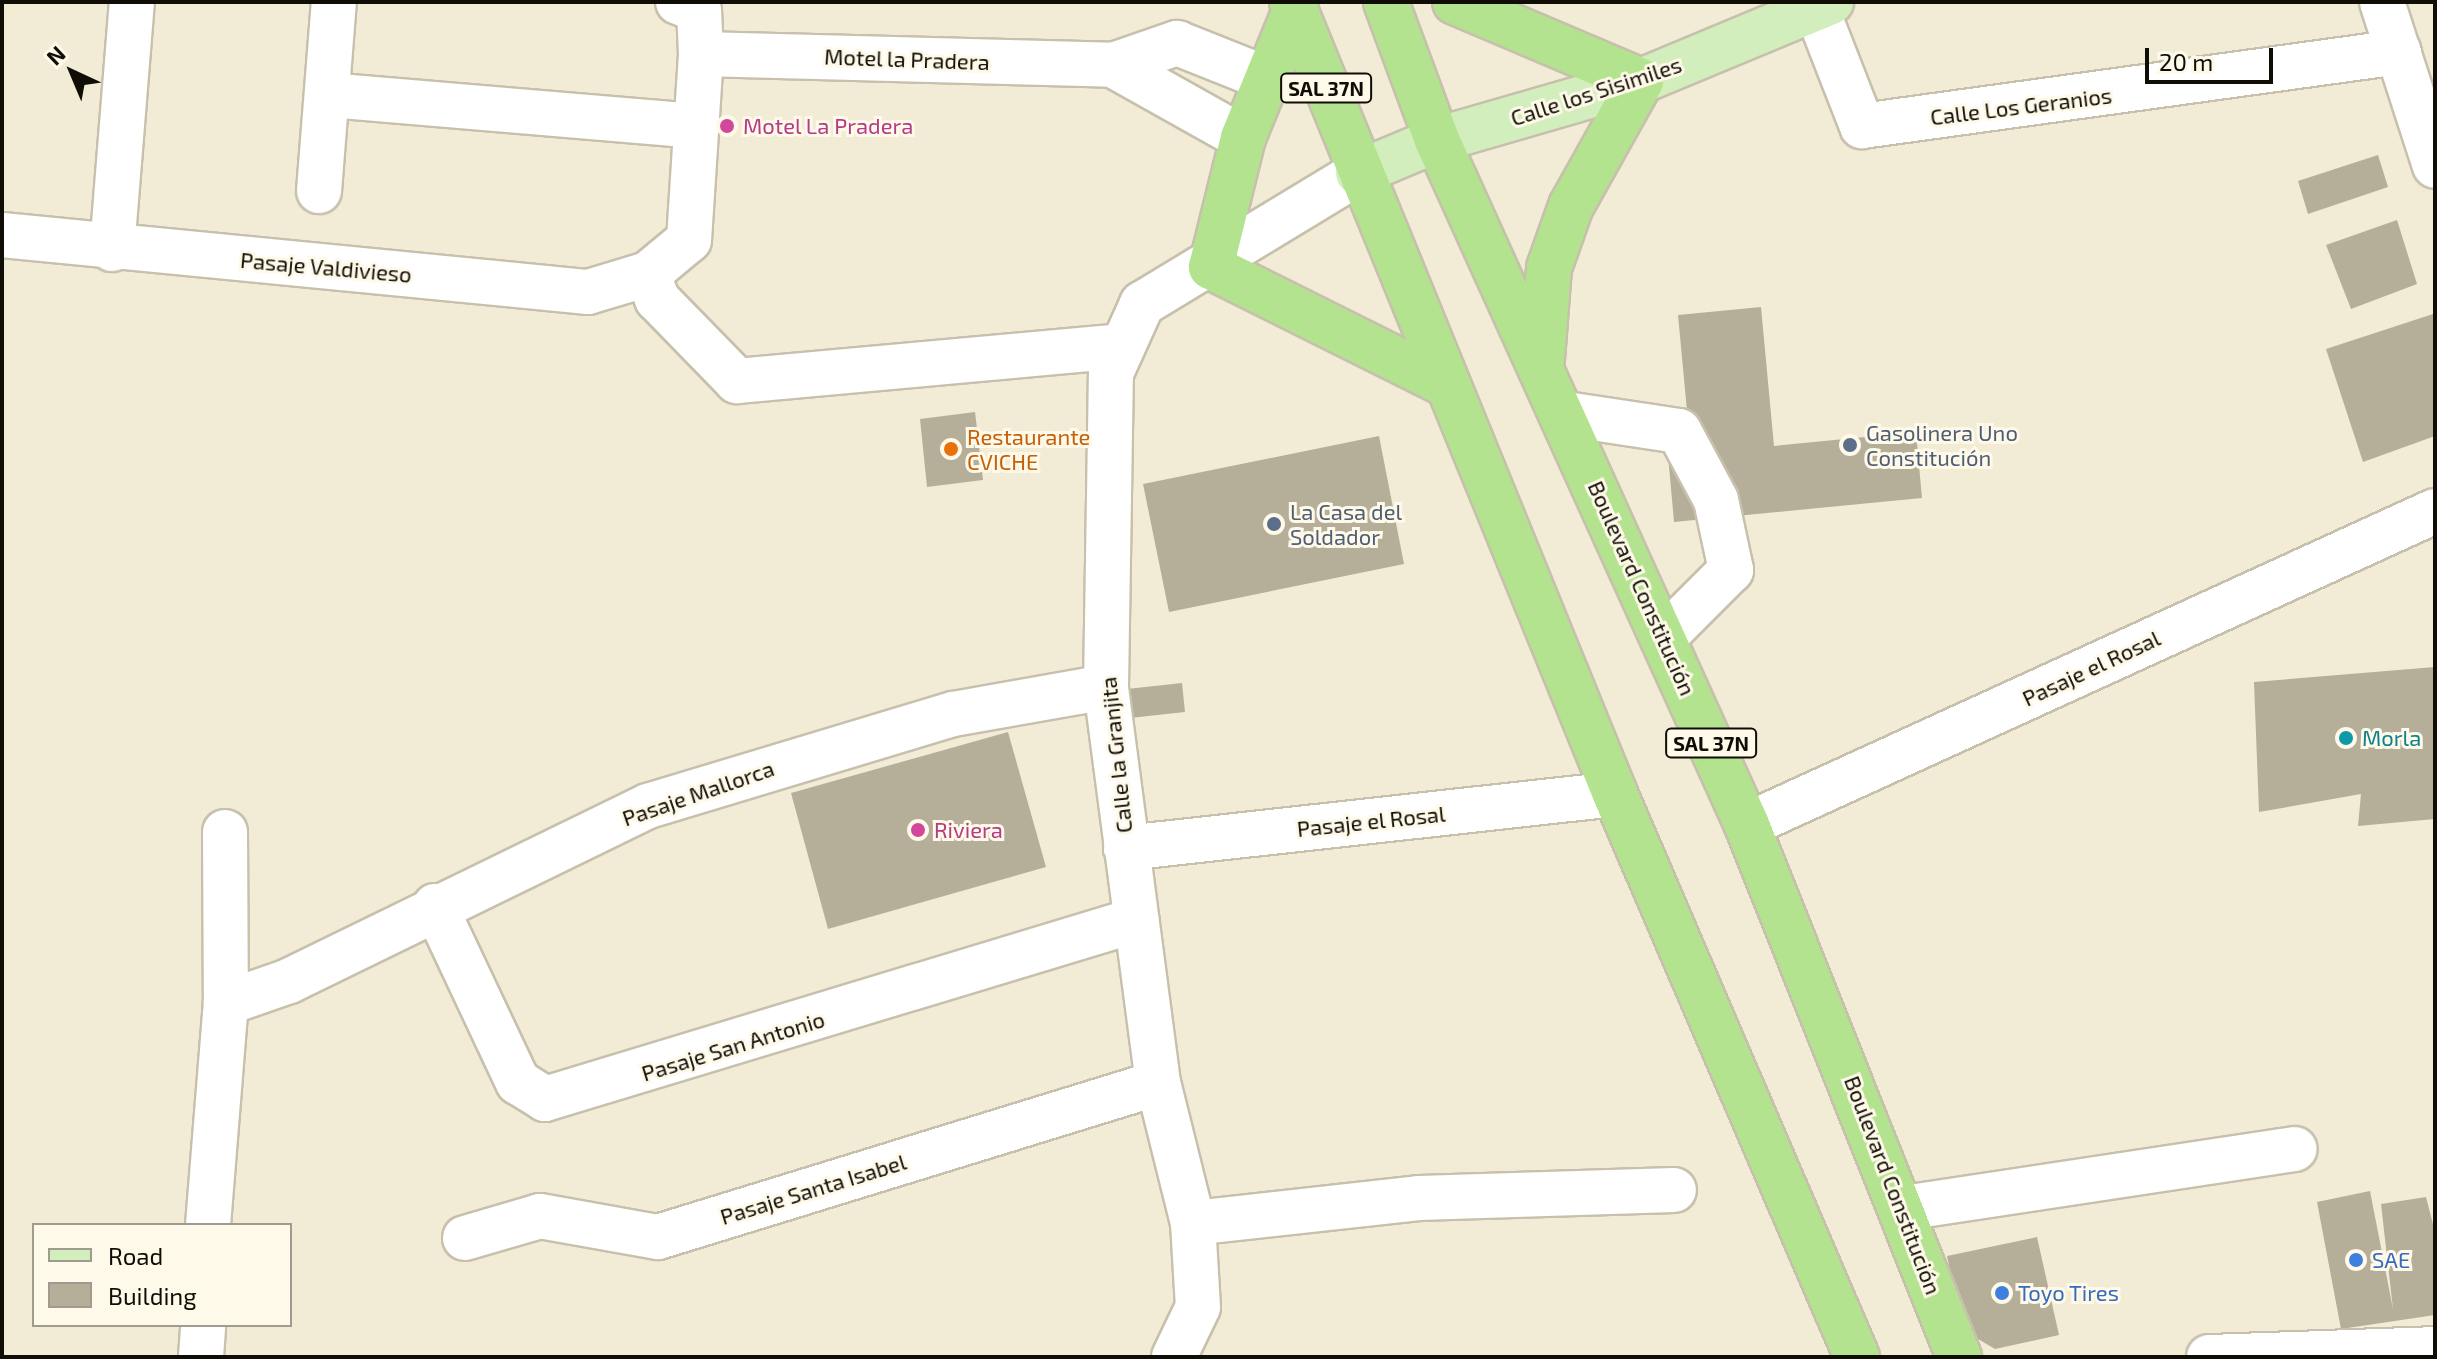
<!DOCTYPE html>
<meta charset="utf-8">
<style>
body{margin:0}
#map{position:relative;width:2437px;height:1359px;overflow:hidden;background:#f2ecd7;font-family:"Exo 2",sans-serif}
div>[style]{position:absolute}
.building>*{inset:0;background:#b5af9a}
.roads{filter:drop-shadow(2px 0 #c7c0ac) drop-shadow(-2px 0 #c7c0ac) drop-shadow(0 2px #c7c0ac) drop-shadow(0 -2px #c7c0ac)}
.minor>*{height:44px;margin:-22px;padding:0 22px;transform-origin:22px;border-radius:22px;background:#fff}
.major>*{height:44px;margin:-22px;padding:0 22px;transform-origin:22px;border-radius:22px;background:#d1eebc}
.highway>*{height:44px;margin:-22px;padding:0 22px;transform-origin:22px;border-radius:22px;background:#b3e38f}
.dots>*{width:22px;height:22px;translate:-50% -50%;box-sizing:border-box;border:4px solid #fef9e8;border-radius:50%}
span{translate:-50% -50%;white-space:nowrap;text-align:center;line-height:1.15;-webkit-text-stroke:6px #fef9e8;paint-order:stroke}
.shield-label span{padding:2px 6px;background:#fef9e8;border:2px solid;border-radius:6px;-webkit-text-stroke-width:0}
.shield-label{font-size:20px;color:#100d07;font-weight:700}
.street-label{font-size:22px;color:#100d07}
.hotel-label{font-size:22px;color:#b23c85}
.left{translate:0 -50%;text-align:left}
.service-label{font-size:22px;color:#4e5e75}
.food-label{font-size:22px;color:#c56008}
.culture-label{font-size:22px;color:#0d838f}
.shop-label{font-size:22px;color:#366cbe}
.frame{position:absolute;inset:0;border:4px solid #100d07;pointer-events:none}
.legend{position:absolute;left:32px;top:1223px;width:260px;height:104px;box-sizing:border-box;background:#fef9e8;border:2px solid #9f9b8e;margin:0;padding:10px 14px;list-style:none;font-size:24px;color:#100d07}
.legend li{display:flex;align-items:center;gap:16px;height:40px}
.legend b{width:40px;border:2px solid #9f9b8e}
.north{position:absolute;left:32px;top:32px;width:80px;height:80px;-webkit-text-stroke:6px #fef9e8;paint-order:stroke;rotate:316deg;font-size:22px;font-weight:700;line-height:32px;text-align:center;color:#100d07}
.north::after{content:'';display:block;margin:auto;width:28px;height:36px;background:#100d07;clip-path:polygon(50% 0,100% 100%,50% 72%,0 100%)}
.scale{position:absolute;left:2145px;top:48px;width:128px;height:36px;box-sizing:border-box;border:4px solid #100d07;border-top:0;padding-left:10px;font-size:24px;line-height:28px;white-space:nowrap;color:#100d07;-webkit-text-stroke:6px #fef9e8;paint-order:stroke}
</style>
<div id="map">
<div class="building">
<div style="clip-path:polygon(2378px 155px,2388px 187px,2308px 214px,2298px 181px)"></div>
<div style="clip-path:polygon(2397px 220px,2417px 284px,2351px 309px,2326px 245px)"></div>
<div style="clip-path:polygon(1761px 307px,1774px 446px,1916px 432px,1922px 498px,1674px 522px,1667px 444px,1690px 443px,1678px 315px)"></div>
<div style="clip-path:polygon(2433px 314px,2435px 436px,2363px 462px,2326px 349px)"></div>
<div style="clip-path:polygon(975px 412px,983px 480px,927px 487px,920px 419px)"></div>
<div style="clip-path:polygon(1379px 436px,1404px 564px,1169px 612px,1143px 484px)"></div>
<div style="clip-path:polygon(2435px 667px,2435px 819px,2358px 826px,2361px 794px,2259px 812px,2254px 682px)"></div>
<div style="clip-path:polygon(1182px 683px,1185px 712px,1130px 718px,1127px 689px)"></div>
<div style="clip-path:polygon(1008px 732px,1046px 867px,828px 929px,791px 793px)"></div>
<div style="clip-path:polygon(2370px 1191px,2393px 1309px,2381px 1204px,2426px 1197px,2435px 1232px,2435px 1315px,2341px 1329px,2317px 1202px)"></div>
<div style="clip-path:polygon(2037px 1237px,2059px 1335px,1995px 1349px,1963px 1330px,1947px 1256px)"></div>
</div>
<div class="roads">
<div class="minor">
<div style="left:678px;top:2px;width:22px;rotate:21deg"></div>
<div style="left:699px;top:10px;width:44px;rotate:87.4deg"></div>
<div style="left:2382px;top:2px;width:172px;rotate:72.1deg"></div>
<div style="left:1816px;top:8px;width:127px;rotate:68.7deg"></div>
<div style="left:1862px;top:126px;width:542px;rotate:-7.85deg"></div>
<div style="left:1113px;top:65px;width:149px;rotate:29.3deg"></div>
<div style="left:328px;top:95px;width:367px;rotate:4.8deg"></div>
<div style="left:319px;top:191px;width:190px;rotate:-85.5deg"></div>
<div style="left:2px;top:235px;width:589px;rotate:5.56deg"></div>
<div style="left:588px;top:292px;width:63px;rotate:-16.7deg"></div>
<div style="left:648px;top:274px;width:53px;rotate:-39.7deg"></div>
<div style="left:689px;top:240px;width:186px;rotate:-86.3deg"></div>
<div style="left:701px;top:54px;width:412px;rotate:1.5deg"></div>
<div style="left:1113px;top:65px;width:68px;rotate:-19deg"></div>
<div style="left:1177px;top:43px;width:95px;rotate:21.7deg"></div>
<div style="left:112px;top:249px;width:248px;rotate:-85.4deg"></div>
<div style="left:648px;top:274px;width:27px;rotate:70deg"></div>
<div style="left:657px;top:299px;width:115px;rotate:45.7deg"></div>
<div style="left:737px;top:381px;width:383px;rotate:-5.2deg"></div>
<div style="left:1566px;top:414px;width:114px;rotate:8.6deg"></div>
<div style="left:1679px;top:431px;width:78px;rotate:61.8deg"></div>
<div style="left:1716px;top:500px;width:72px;rotate:77.9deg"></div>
<div style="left:1731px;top:570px;width:95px;rotate:135deg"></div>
<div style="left:1747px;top:825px;width:756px;rotate:-24.53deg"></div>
<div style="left:225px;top:832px;width:171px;rotate:89.7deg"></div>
<div style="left:1126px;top:848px;width:492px;rotate:-6.3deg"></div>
<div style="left:435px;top:906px;width:195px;rotate:64.8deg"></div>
<div style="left:518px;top:1082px;width:32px;rotate:32deg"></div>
<div style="left:545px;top:1099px;width:618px;rotate:-16.85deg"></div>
<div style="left:1904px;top:1208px;width:395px;rotate:-8.6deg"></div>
<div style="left:1193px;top:1223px;width:227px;rotate:-6.3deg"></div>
<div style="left:1419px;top:1198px;width:255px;rotate:-1.8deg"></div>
<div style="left:208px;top:1225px;width:223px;rotate:-85.4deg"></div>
<div style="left:226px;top:1003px;width:67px;rotate:-19.2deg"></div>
<div style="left:289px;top:981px;width:399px;rotate:-26deg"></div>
<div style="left:648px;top:806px;width:319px;rotate:-16.8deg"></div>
<div style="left:953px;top:714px;width:155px;rotate:-10deg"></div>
<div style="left:465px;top:1238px;width:78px;rotate:-16.3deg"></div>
<div style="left:540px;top:1216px;width:120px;rotate:10.1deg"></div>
<div style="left:658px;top:1237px;width:523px;rotate:-17.12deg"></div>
<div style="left:201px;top:1357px;width:32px;rotate:-86deg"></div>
<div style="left:1174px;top:1357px;width:55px;rotate:-64.4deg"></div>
<div style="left:1198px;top:1307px;width:84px;rotate:-93.4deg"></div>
<div style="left:1193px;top:1223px;width:144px;rotate:-104deg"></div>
<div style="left:1158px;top:1083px;width:399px;rotate:-97.5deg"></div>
<div style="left:1106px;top:687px;width:314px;rotate:-89.1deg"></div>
<div style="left:1111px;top:373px;width:76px;rotate:-65.8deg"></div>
<div style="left:1142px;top:304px;width:253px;rotate:-31.2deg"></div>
<div style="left:2209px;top:1357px;width:226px;rotate:-2deg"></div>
</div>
<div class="major">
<div style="left:1358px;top:173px;width:86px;rotate:-22.7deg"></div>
<div style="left:1437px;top:140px;width:212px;rotate:-16.1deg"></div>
<div style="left:1641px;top:81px;width:206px;rotate:-22.6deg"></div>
</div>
<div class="highway">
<div style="left:1292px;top:2px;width:855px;rotate:67.81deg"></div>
<div style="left:1615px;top:794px;width:613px;rotate:66.74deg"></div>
<div style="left:1386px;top:2px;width:147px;rotate:69.7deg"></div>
<div style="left:1437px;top:140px;width:752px;rotate:65.65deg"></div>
<div style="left:1747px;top:825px;width:573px;rotate:68.27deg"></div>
<div style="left:1455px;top:2px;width:202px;rotate:23deg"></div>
<div style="left:1641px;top:81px;width:143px;rotate:119.2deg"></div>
<div style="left:1571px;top:206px;width:66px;rotate:109.5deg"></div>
<div style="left:1549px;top:268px;width:91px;rotate:94.4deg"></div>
<div style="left:1296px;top:8px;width:140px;rotate:112.2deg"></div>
<div style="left:1243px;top:138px;width:133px;rotate:103.9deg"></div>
<div style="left:1211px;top:267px;width:260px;rotate:26.5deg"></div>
</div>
</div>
<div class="dots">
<div style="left:727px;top:126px;background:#d1479c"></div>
<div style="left:1850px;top:445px;background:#5c6f8a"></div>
<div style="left:951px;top:449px;background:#e8710a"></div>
<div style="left:1274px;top:524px;background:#5c6f8a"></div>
<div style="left:2346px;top:738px;background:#0f9aa8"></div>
<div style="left:918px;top:830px;background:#d1479c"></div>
<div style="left:2356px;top:1260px;background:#3f7fe0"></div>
<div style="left:2002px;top:1293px;background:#3f7fe0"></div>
</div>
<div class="shield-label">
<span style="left:1326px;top:88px">SAL 37N</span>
<span style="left:1711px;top:743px">SAL 37N</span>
</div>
<div class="street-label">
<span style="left:907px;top:59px;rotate:2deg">Motel la Pradera</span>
<span style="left:1596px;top:91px;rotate:-18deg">Calle los Sisimiles</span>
<span style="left:2021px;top:106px;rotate:-7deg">Calle Los Geranios</span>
<span style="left:326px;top:267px;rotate:5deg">Pasaje Valdivieso</span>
<span style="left:1642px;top:588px;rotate:66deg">Boulevard Constitución</span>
<span style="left:2091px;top:668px;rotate:-25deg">Pasaje el Rosal</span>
<span style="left:1116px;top:755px;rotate:-96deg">Calle la Granjita</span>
<span style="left:698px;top:793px;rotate:-19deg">Pasaje Mallorca</span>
<span style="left:1371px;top:821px;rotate:-6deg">Pasaje el Rosal</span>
<span style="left:733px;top:1046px;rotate:-17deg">Pasaje San Antonio</span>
<span style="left:1893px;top:1185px;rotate:69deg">Boulevard Constitución</span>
<span style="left:813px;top:1189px;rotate:-17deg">Pasaje Santa Isabel</span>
</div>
<div class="hotel-label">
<span class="left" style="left:743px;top:126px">Motel La Pradera</span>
<span class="left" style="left:934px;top:830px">Riviera</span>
</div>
<div class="service-label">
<span class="left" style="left:1866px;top:445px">Gasolinera Uno<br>Constitución</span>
<span class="left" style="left:1290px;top:524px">La Casa del<br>Soldador</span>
</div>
<div class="food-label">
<span class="left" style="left:967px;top:449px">Restaurante<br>CVICHE</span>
</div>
<div class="culture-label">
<span class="left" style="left:2362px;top:738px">Morla</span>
</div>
<div class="shop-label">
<span class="left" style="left:2372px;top:1260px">SAE</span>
<span class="left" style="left:2018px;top:1293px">Toyo Tires</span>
</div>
<div class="frame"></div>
<ul class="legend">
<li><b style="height:10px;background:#d1eebc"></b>Road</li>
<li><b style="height:22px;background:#b5af9a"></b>Building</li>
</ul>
<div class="north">N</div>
<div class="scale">20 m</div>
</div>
